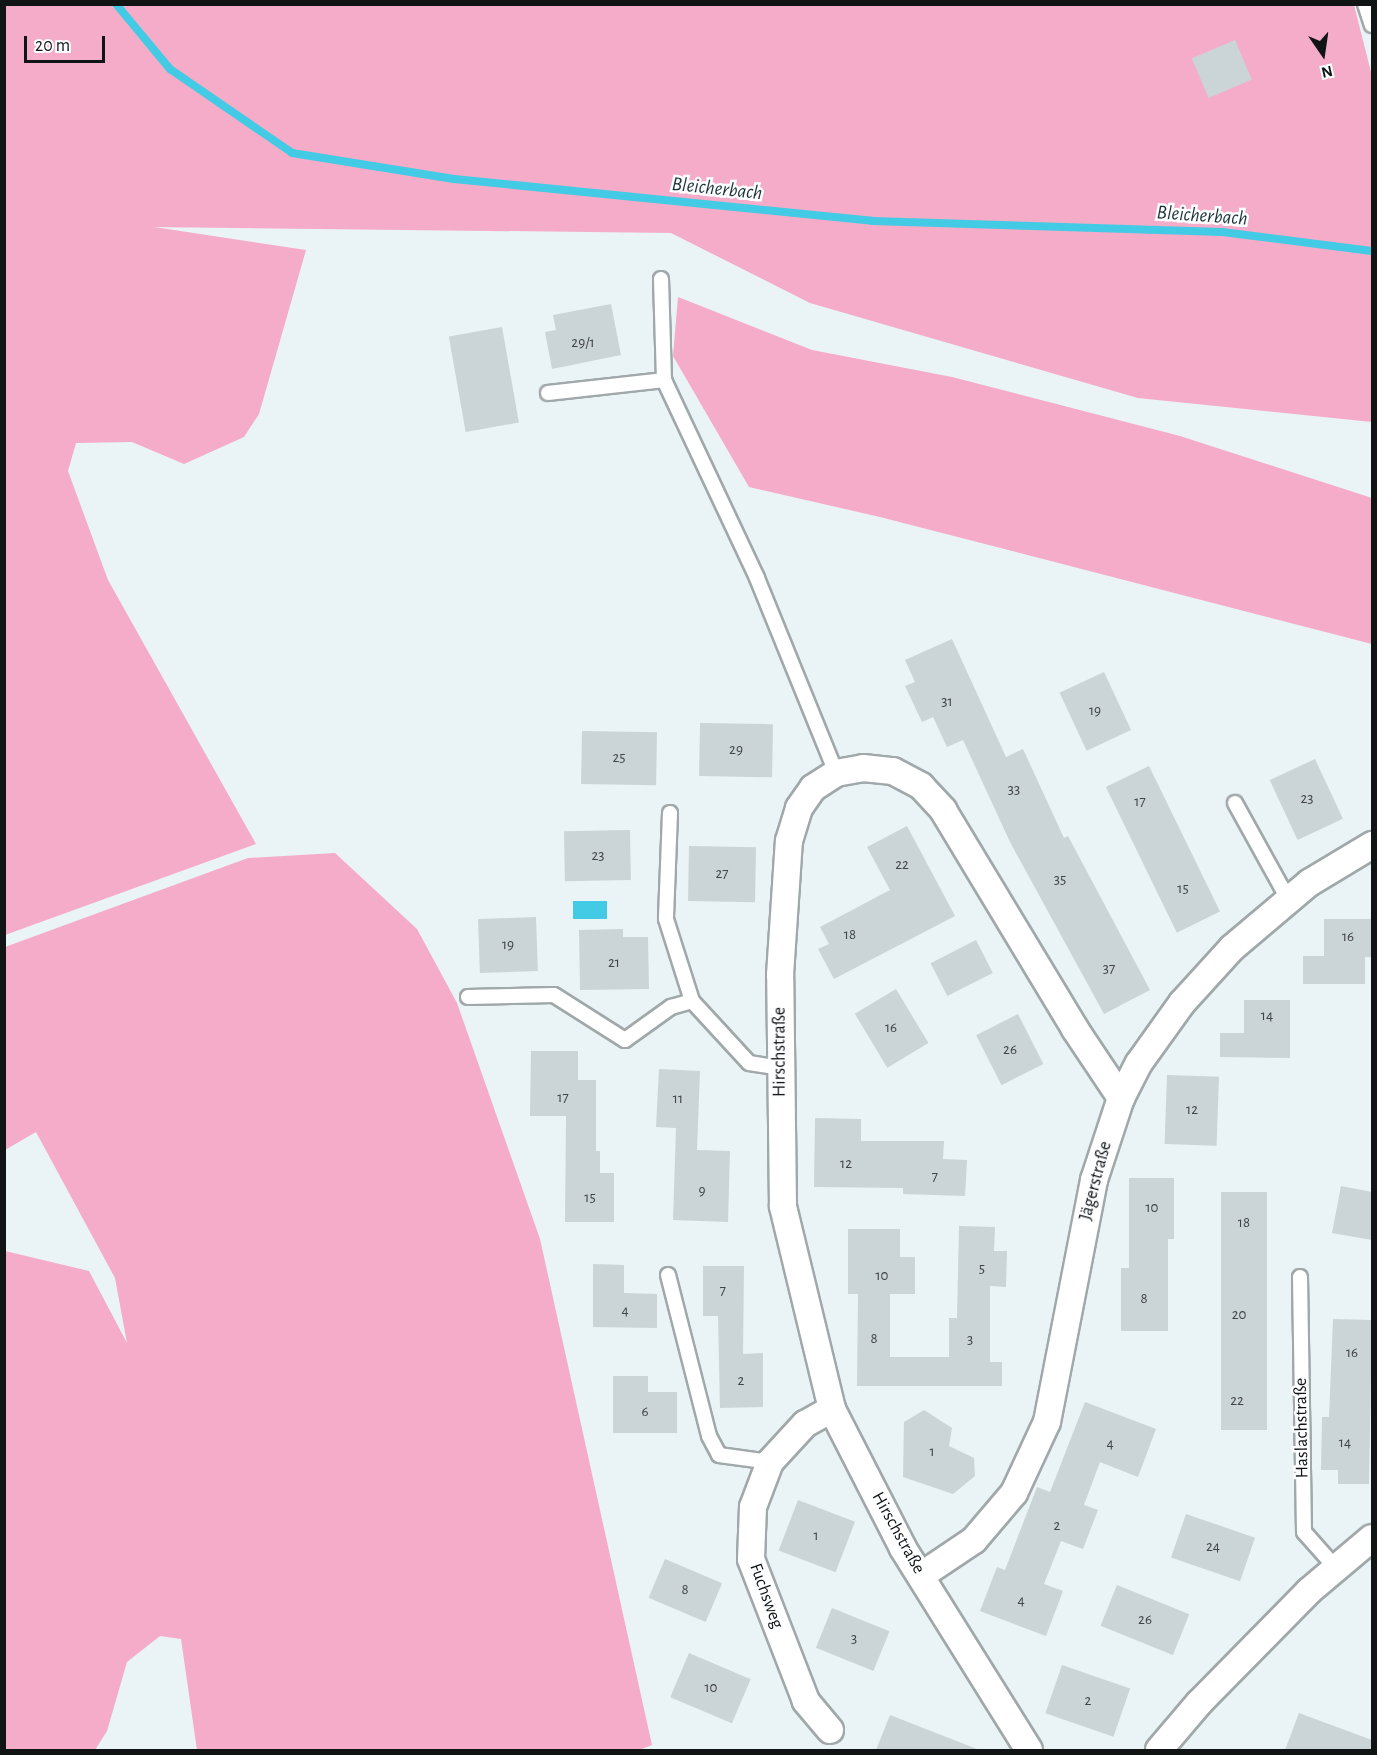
<!DOCTYPE html>
<meta charset="utf-8">
<style>
body{margin:0}
#map{position:relative;width:1377px;height:1755px;overflow:hidden;background:#eaf3f5;font-family:"Alegreya Sans",sans-serif}
div>[style]{position:absolute}
[style*='--x']{left:calc(var(--x)*1px);top:calc(var(--y)*1px);width:calc(var(--w)*1px);rotate:calc(var(--a)*1deg)}
.green>*{inset:0;background:#f4acc8}
.water>*{inset:0;background:#43cbe5;transform-origin:0 0}
.stream>*{height:8px;margin:-4px;padding:0 4px;transform-origin:4px;border-radius:4px;background:#43cbe5}
.building>*{inset:0;background:#cbd4d6;transform-origin:0 0}
.roads{filter:drop-shadow(2px 0 #a0a8aa) drop-shadow(-2px 0 #a0a8aa) drop-shadow(0 2px #a0a8aa) drop-shadow(0 -2px #a0a8aa)}
.service>*{height:14px;margin:-7px;padding:0 7px;transform-origin:7px;border-radius:7px;background:#fff}
.minor>*{height:26px;margin:-13px;padding:0 13px;transform-origin:13px;border-radius:13px;background:#fff}
span{translate:-50% -50%;white-space:nowrap;text-align:center;line-height:1.15;-webkit-text-stroke:5px #fdfeff;paint-order:stroke}
.number-label{font-size:15px;color:#404445}
.number-label span{-webkit-text-stroke-width:0}
.street-label{font-size:18px;color:#111415}
.water-label{font-size:20px;color:#1a3136;font-style:italic}
.frame{position:absolute;inset:0;border:6px solid #111415;pointer-events:none}
.north{position:absolute;left:1293px;top:24px;width:60px;height:60px;-webkit-text-stroke:4px #fdfeff;paint-order:stroke;rotate:167deg;font-size:16px;font-weight:700;line-height:24px;text-align:center;color:#111415}
.north::after{content:'';display:block;margin:auto;width:21px;height:27px;background:#111415;clip-path:polygon(50% 0,100% 100%,50% 72%,0 100%)}
.scale{position:absolute;left:24px;top:36px;width:81px;height:27px;box-sizing:border-box;border:3px solid #111415;border-top:0;padding-left:8px;font-size:18px;line-height:21px;white-space:nowrap;color:#111415;-webkit-text-stroke:4px #fdfeff;paint-order:stroke}
</style>
<div id="map">
<div class="green">
<i style="clip-path:polygon(5px 5px,1354px 5px,1372px 76px,1372px 422px,1138px 398px,810px 303px,671px 233px,154px 227px,306px 250px,259px 414px,244px 437px,184px 464px,132px 442px,76px 443px,68px 471px,108px 580px,256px 844px,5px 935px)"></i>
<i style="clip-path:polygon(678px 297px,812px 350px,952px 377px,1180px 436px,1372px 498px,1372px 644px,880px 517px,749px 487px,673px 356px)"></i>
<i style="clip-path:polygon(335px 853px,417px 929px,457px 1003px,540px 1239px,652px 1745px,639px 1750px,197px 1750px,181px 1639px,160px 1636px,127px 1662px,107px 1731px,95px 1750px,5px 1750px,5px 1251px,89px 1271px,127px 1343px,115px 1278px,36px 1132px,5px 1150px,5px 947px,248px 858px)"></i>
</div>
<div class="water">
<i style="left:607px;top:901px;width:18px;height:34px;rotate:90deg"></i>
</div>
<div class="stream">
<i style="--x:116;--y:4;--w:85;--a:50.3"></i>
<i style="--x:170;--y:69;--w:148;--a:34.5"></i>
<i style="--x:292;--y:153;--w:164;--a:9.1"></i>
<i style="--x:454;--y:179;--w:420;--a:5.7"></i>
<i style="--x:872;--y:221;--w:350;--a:1.8"></i>
<i style="--x:1222;--y:232;--w:151;--a:7.2"></i>
</div>
<div class="building">
<i style="left:1235px;top:40px;width:43px;height:47px;rotate:67deg"></i>
<i style="clip-path:polygon(611px 304px,621px 355px,552px 369px,545px 332px,556px 330px,553px 315px)"></i>
<i style="left:502px;top:327px;width:97px;height:54px;rotate:80deg"></i>
<i style="clip-path:polygon(952px 639px,1006px 757px,1023px 749px,1064px 838px,1068px 836px,1150px 990px,1104px 1014px,1010px 842px,963px 740px,947px 747px,933px 717px,922px 722px,905px 686px,915px 682px,905px 660px)"></i>
<i style="left:1104px;top:672px;width:64px;height:49px;rotate:65deg"></i>
<i style="left:700px;top:723px;width:73px;height:53px;rotate:1deg"></i>
<i style="left:582px;top:731px;width:75px;height:53px;rotate:1deg"></i>
<i style="left:1315px;top:759px;width:66px;height:50px;rotate:65deg"></i>
<i style="left:1149px;top:766px;width:162px;height:48px;rotate:64deg"></i>
<i style="clip-path:polygon(907px 826px,955px 916px,834px 979px,818px 949px,829px 944px,820px 927px,890px 890px,867px 847px)"></i>
<i style="left:630px;top:830px;width:50px;height:66px;rotate:89deg"></i>
<i style="left:689px;top:846px;width:67px;height:55px;rotate:1deg"></i>
<i style="left:536px;top:917px;width:54px;height:58px;rotate:88deg"></i>
<i style="clip-path:polygon(1324px 919px,1372px 919px,1372px 957px,1365px 957px,1365px 984px,1303px 984px,1303px 956px,1324px 956px)"></i>
<i style="clip-path:polygon(623px 929px,623px 937px,648px 937px,649px 989px,580px 990px,579px 930px)"></i>
<i style="left:976px;top:940px;width:37px;height:51px;rotate:63deg"></i>
<i style="left:896px;top:989px;width:63px;height:48px;rotate:59deg"></i>
<i style="clip-path:polygon(1244px 1000px,1290px 1000px,1290px 1058px,1220px 1057px,1220px 1033px,1244px 1033px)"></i>
<i style="left:1018px;top:1014px;width:56px;height:47px;rotate:63deg"></i>
<i style="clip-path:polygon(531px 1051px,578px 1051px,578px 1080px,596px 1080px,596px 1151px,600px 1151px,600px 1173px,614px 1173px,614px 1222px,565px 1222px,566px 1116px,530px 1116px)"></i>
<i style="clip-path:polygon(659px 1069px,700px 1071px,697px 1150px,730px 1151px,728px 1222px,673px 1220px,676px 1128px,656px 1127px)"></i>
<i style="left:1167px;top:1075px;width:52px;height:69px;rotate:2deg"></i>
<i style="clip-path:polygon(815px 1118px,861px 1119px,861px 1141px,944px 1141px,943px 1159px,967px 1160px,965px 1196px,903px 1194px,903px 1188px,814px 1187px)"></i>
<i style="clip-path:polygon(1129px 1178px,1174px 1178px,1174px 1239px,1168px 1239px,1168px 1331px,1121px 1331px,1121px 1268px,1129px 1268px)"></i>
<i style="clip-path:polygon(1341px 1186px,1372px 1192px,1372px 1240px,1332px 1233px)"></i>
<i style="left:1221px;top:1192px;width:46px;height:238px"></i>
<i style="clip-path:polygon(959px 1226px,995px 1227px,994px 1251px,1007px 1251px,1006px 1287px,990px 1286px,990px 1362px,1002px 1362px,1002px 1386px,857px 1386px,858px 1294px,848px 1294px,848px 1229px,900px 1229px,900px 1257px,915px 1257px,915px 1294px,890px 1294px,890px 1357px,949px 1357px,949px 1318px,957px 1318px)"></i>
<i style="clip-path:polygon(593px 1264px,624px 1265px,624px 1293px,657px 1294px,657px 1328px,593px 1327px)"></i>
<i style="clip-path:polygon(703px 1266px,744px 1266px,743px 1354px,763px 1353px,763px 1407px,720px 1408px,718px 1316px,703px 1316px)"></i>
<i style="clip-path:polygon(1333px 1319px,1372px 1320px,1369px 1484px,1338px 1484px,1338px 1470px,1321px 1470px,1322px 1417px,1329px 1417px)"></i>
<i style="clip-path:polygon(613px 1376px,648px 1376px,648px 1392px,677px 1392px,677px 1433px,613px 1433px)"></i>
<i style="clip-path:polygon(1085px 1402px,1156px 1429px,1138px 1477px,1100px 1462px,1084px 1505px,1098px 1510px,1083px 1549px,1061px 1541px,1044px 1584px,1063px 1591px,1046px 1636px,980px 1611px,997px 1567px,1005px 1570px,1037px 1487px,1050px 1492px)"></i>
<i style="clip-path:polygon(924px 1410px,952px 1428px,949px 1446px,974px 1458px,975px 1476px,953px 1494px,903px 1477px,904px 1422px)"></i>
<i style="left:798px;top:1500px;width:61px;height:54px;rotate:21deg"></i>
<i style="left:1186px;top:1514px;width:73px;height:46px;rotate:19deg"></i>
<i style="left:665px;top:1559px;width:62px;height:42px;rotate:23deg"></i>
<i style="left:1117px;top:1585px;width:78px;height:44px;rotate:22deg"></i>
<i style="left:832px;top:1608px;width:62px;height:43px;rotate:22deg"></i>
<i style="left:689px;top:1653px;width:67px;height:48px;rotate:23deg"></i>
<i style="left:1062px;top:1665px;width:72px;height:51px;rotate:19deg"></i>
<i style="clip-path:polygon(1299px 1713px,1372px 1740px,1372px 1750px,1285px 1750px)"></i>
<i style="clip-path:polygon(890px 1715px,977px 1749px,977px 1750px,876px 1750px)"></i>
</div>
<div class="roads">
<div class="service">
<i style="--x:1365;--y:4;--w:22;--a:72"></i>
<i style="--x:661;--y:279;--w:101;--a:88.3"></i>
<i style="--x:664;--y:380;--w:219;--a:64.8"></i>
<i style="--x:757;--y:578;--w:210;--a:67.9"></i>
<i style="--x:548;--y:393;--w:117;--a:-6.4"></i>
<i style="--x:1235;--y:803;--w:112;--a:61.1"></i>
<i style="--x:670;--y:813;--w:106;--a:92.2"></i>
<i style="--x:666;--y:919;--w:86;--a:72.4"></i>
<i style="--x:692;--y:1001;--w:84;--a:47.4"></i>
<i style="--x:749;--y:1063;--w:30;--a:9"></i>
<i style="--x:468;--y:997;--w:86;--a:-1.3"></i>
<i style="--x:554;--y:995;--w:84;--a:32.4"></i>
<i style="--x:625;--y:1040;--w:57;--a:-35.7"></i>
<i style="--x:671;--y:1007;--w:22;--a:-16"></i>
<i style="--x:668;--y:1275;--w:166;--a:75.7"></i>
<i style="--x:709;--y:1436;--w:21;--a:62"></i>
<i style="--x:719;--y:1455;--w:51;--a:7.8"></i>
<i style="--x:1300;--y:1277;--w:255;--a:89.1"></i>
<i style="--x:1304;--y:1532;--w:47;--a:48.5"></i>
</div>
<div class="minor">
<i style="--x:922;--y:1575;--w:63;--a:-33.9"></i>
<i style="--x:974;--y:1540;--w:62;--a:-49.6"></i>
<i style="--x:1014;--y:1493;--w:78;--a:-65.1"></i>
<i style="--x:1047;--y:1422;--w:247;--a:-79"></i>
<i style="--x:1094;--y:1180;--w:86;--a:-71.8"></i>
<i style="--x:1121;--y:1098;--w:39;--a:-63"></i>
<i style="--x:1139;--y:1063;--w:74;--a:-54.4"></i>
<i style="--x:1182;--y:1003;--w:74;--a:-47.7"></i>
<i style="--x:1232;--y:948;--w:101;--a:-40.2"></i>
<i style="--x:1309;--y:883;--w:74;--a:-31.1"></i>
<i style="--x:830;--y:1730;--w:38;--a:-130"></i>
<i style="--x:806;--y:1701;--w:152;--a:-111.2"></i>
<i style="--x:751;--y:1559;--w:52;--a:-87.8"></i>
<i style="--x:753;--y:1507;--w:48;--a:-69.3"></i>
<i style="--x:770;--y:1462;--w:52;--a:-47.4"></i>
<i style="--x:805;--y:1424;--w:31;--a:-29"></i>
<i style="--x:1029;--y:1750;--w:238;--a:-122"></i>
<i style="--x:903;--y:1548;--w:156;--a:-117.1"></i>
<i style="--x:832;--y:1409;--w:209;--a:-103.6"></i>
<i style="--x:783;--y:1206;--w:231;--a:-90.7"></i>
<i style="--x:780;--y:975;--w:134;--a:-86.2"></i>
<i style="--x:789;--y:841;--w:34;--a:-73"></i>
<i style="--x:799;--y:808;--w:24;--a:-55"></i>
<i style="--x:813;--y:788;--w:27;--a:-33"></i>
<i style="--x:836;--y:773;--w:27;--a:-10"></i>
<i style="--x:863;--y:768;--w:30;--a:6"></i>
<i style="--x:893;--y:771;--w:32;--a:28"></i>
<i style="--x:921;--y:786;--w:33;--a:47"></i>
<i style="--x:943;--y:810;--w:256;--a:58.9"></i>
<i style="--x:1075;--y:1029;--w:83;--a:56.3"></i>
<i style="--x:1159;--y:1750;--w:62;--a:-49.6"></i>
<i style="--x:1199;--y:1703;--w:157;--a:-45.5"></i>
<i style="--x:1309;--y:1591;--w:82;--a:-40.1"></i>
</div>
</div>
<div class="number-label">
<span style="left:583px;top:343px">29/1</span>
<span style="left:947px;top:702px">31</span>
<span style="left:1095px;top:711px">19</span>
<span style="left:736px;top:750px">29</span>
<span style="left:619px;top:758px">25</span>
<span style="left:1014px;top:790px">33</span>
<span style="left:1307px;top:799px">23</span>
<span style="left:1140px;top:802px">17</span>
<span style="left:598px;top:856px">23</span>
<span style="left:902px;top:865px">22</span>
<span style="left:722px;top:874px">27</span>
<span style="left:1060px;top:880px">35</span>
<span style="left:1183px;top:889px">15</span>
<span style="left:850px;top:935px">18</span>
<span style="left:1348px;top:937px">16</span>
<span style="left:508px;top:945px">19</span>
<span style="left:614px;top:963px">21</span>
<span style="left:1109px;top:969px">37</span>
<span style="left:1267px;top:1016px">14</span>
<span style="left:891px;top:1028px">16</span>
<span style="left:1010px;top:1050px">26</span>
<span style="left:563px;top:1098px">17</span>
<span style="left:678px;top:1099px">11</span>
<span style="left:1192px;top:1110px">12</span>
<span style="left:846px;top:1164px">12</span>
<span style="left:935px;top:1177px">7</span>
<span style="left:702px;top:1191px">9</span>
<span style="left:590px;top:1198px">15</span>
<span style="left:1152px;top:1208px">10</span>
<span style="left:1244px;top:1223px">18</span>
<span style="left:982px;top:1269px">5</span>
<span style="left:882px;top:1276px">10</span>
<span style="left:723px;top:1291px">7</span>
<span style="left:1144px;top:1299px">8</span>
<span style="left:625px;top:1311px">4</span>
<span style="left:1239px;top:1315px">20</span>
<span style="left:874px;top:1339px">8</span>
<span style="left:970px;top:1340px">3</span>
<span style="left:1352px;top:1353px">16</span>
<span style="left:741px;top:1381px">2</span>
<span style="left:1237px;top:1401px">22</span>
<span style="left:645px;top:1412px">6</span>
<span style="left:1345px;top:1443px">14</span>
<span style="left:1110px;top:1444px">4</span>
<span style="left:932px;top:1452px">1</span>
<span style="left:1057px;top:1526px">2</span>
<span style="left:816px;top:1536px">1</span>
<span style="left:1213px;top:1547px">24</span>
<span style="left:685px;top:1590px">8</span>
<span style="left:1021px;top:1601px">4</span>
<span style="left:1145px;top:1620px">26</span>
<span style="left:854px;top:1639px">3</span>
<span style="left:711px;top:1688px">10</span>
<span style="left:1088px;top:1701px">2</span>
</div>
<div class="street-label">
<span style="left:780px;top:1052px;rotate:-90deg">Hirschstraße</span>
<span style="left:1096px;top:1181px;rotate:-75deg">Jägerstraße</span>
<span style="left:1302px;top:1428px;rotate:-91deg">Haslachstraße</span>
<span style="left:898px;top:1533px;rotate:61deg">Hirschstraße</span>
<span style="left:766px;top:1596px;rotate:70deg">Fuchsweg</span>
</div>
<div class="water-label">
<span style="left:717px;top:189px;rotate:6deg">Bleicherbach</span>
<span style="left:1202px;top:216px;rotate:4deg">Bleicherbach</span>
</div>
<div class="frame"></div>
<div class="north">N</div>
<div class="scale">20 m</div>
</div>
